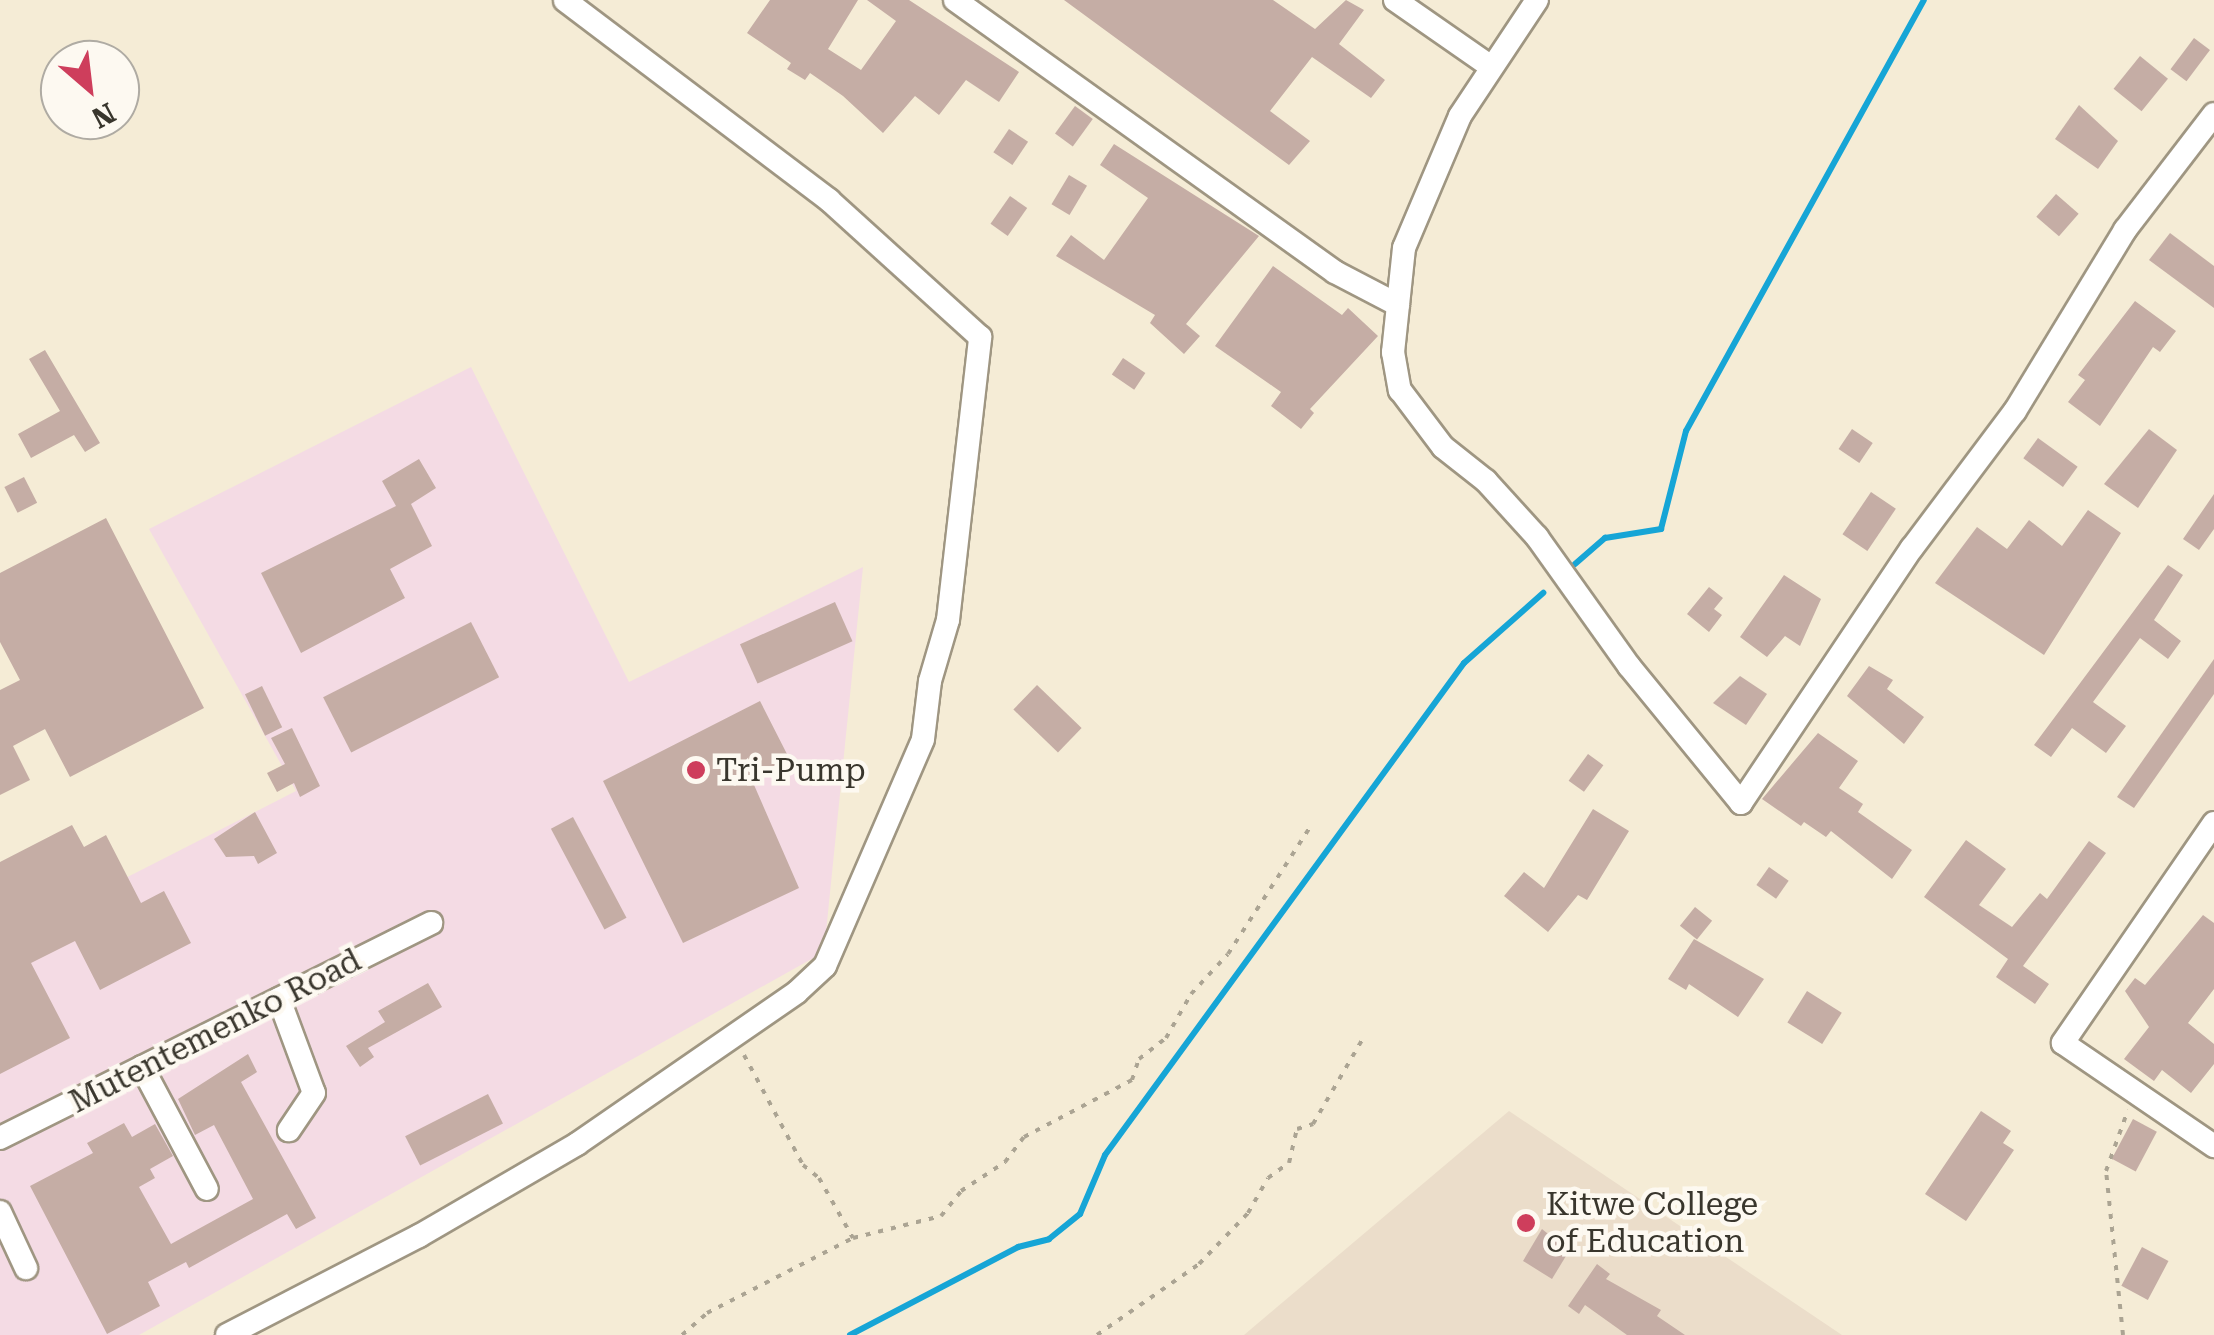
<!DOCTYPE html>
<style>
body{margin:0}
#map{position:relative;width:2214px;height:1335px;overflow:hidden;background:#f5ecd6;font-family:"Roboto Serif",serif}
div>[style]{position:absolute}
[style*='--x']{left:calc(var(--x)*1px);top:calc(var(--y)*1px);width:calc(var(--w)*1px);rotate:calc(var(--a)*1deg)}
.industrial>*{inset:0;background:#f4dbe4}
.education>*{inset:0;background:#ebddca}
.stream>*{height:6px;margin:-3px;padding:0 3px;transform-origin:3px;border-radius:3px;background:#16a5d6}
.building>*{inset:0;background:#c5ada5;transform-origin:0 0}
.path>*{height:4px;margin-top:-2px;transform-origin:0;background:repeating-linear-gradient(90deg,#aba493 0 5px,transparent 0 13px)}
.roads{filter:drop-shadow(2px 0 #9f9682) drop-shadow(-2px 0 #9f9682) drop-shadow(0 2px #9f9682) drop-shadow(0 -2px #9f9682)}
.minor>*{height:22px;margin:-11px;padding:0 11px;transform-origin:11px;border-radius:11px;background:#fff}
.dots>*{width:28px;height:28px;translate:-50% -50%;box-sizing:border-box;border:5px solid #fdf9f1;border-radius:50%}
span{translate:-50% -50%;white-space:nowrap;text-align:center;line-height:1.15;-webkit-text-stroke:9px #fdf9f1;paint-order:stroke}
.poi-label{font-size:32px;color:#39362d}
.left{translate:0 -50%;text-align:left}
.street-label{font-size:32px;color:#39362d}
.north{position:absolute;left:40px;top:40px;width:100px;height:100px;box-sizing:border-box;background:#fdf9f1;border:2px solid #afaba3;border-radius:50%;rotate:152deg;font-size:28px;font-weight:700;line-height:40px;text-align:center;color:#39362d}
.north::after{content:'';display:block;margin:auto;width:35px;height:45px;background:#ce3e5c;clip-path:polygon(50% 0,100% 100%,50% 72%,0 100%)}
</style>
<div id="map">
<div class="industrial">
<i style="clip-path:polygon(471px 367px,629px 682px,863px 567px,824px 952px,139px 1335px,0 1335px,0 942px,296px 791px,149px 529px)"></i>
</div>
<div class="education">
<i style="clip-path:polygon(1509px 1111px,1842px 1335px,1244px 1335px)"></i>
</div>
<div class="stream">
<i style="--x:1575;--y:564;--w:40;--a:-41"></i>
<i style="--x:1605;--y:538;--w:57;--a:-9.1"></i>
<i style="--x:1661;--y:529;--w:101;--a:-75.7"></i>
<i style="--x:1686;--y:431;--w:492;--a:-61.1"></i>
<i style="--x:850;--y:1335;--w:190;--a:-27.6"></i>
<i style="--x:1018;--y:1247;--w:32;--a:-14"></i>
<i style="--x:1049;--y:1239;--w:40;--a:-39"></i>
<i style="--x:1080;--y:1214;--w:64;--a:-67"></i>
<i style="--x:1105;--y:1155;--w:609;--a:-53.88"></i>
<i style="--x:1464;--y:663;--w:106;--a:-41.5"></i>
</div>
<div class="building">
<i style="clip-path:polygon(770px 0,858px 0,828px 49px,861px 70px,896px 21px,867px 0,909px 0,1019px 72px,999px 102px,966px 80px,939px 115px,915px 96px,883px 133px,843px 96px,810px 73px,805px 80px,787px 69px,791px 63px,747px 33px)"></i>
<i style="clip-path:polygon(1064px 0,1273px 0,1315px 29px,1346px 0,1364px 10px,1339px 44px,1385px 80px,1371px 98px,1312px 57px,1270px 111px,1310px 141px,1289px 165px)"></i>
<i style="left:2194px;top:38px;width:20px;height:39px;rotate:37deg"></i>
<i style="left:2140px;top:56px;width:36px;height:42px;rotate:39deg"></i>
<i style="clip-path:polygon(2079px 105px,2118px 141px,2098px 169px,2055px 139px)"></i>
<i style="left:1075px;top:106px;width:22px;height:34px;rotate:36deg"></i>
<i style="left:1009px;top:129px;width:23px;height:28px;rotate:34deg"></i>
<i style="clip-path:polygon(1114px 144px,1259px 236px,1186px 324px,1200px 336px,1184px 354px,1150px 323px,1155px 315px,1056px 256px,1071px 235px,1104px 260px,1148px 198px,1100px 165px)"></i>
<i style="left:1069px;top:175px;width:21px;height:34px;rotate:31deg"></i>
<i style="left:2056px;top:194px;width:30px;height:30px;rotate:41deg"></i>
<i style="left:1010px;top:196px;width:21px;height:34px;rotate:35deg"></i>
<i style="clip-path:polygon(2170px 233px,2214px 266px,2214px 308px,2149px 260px)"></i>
<i style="clip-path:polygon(1273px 266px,1342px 315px,1348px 308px,1378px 336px,1310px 409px,1314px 413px,1301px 429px,1271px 406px,1281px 392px,1215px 346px)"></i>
<i style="clip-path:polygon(2135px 301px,2176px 331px,2160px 352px,2153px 347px,2100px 426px,2068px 402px,2085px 380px,2078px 375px)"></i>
<i style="clip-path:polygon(45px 350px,100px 443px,85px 452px,74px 435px,31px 458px,18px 434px,60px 411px,29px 359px)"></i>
<i style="left:1123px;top:358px;width:27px;height:20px;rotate:34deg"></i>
<i style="left:1852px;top:429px;width:25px;height:24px;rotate:34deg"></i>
<i style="clip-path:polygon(2149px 429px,2177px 450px,2138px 508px,2104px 484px)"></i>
<i style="left:2038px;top:438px;width:49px;height:25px;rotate:36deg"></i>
<i style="clip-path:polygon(419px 459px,436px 488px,411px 504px,432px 546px,390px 569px,405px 598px,301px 653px,261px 573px,396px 506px,382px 481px)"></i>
<i style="left:24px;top:477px;width:29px;height:22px;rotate:63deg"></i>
<i style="left:1871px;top:492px;width:30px;height:51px;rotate:34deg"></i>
<i style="clip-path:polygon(2214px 494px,2214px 529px,2199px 550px,2183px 539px)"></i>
<i style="clip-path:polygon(2088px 510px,2121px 533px,2044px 655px,1935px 583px,1977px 527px,2007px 549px,2029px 520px,2062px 546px)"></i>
<i style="clip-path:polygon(106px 518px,204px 708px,70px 777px,45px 729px,13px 746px,30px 780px,0 795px,0 690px,20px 680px,0 642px,0 573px)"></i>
<i style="clip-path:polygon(2168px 565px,2183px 575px,2154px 620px,2181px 641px,2168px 659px,2140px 638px,2093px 702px,2126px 726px,2106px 753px,2072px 728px,2051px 757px,2034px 745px)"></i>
<i style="clip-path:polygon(1784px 575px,1821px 599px,1800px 646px,1785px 636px,1767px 657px,1740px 637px)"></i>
<i style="clip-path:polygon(1709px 587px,1723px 598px,1714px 609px,1722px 615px,1709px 632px,1687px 614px)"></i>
<i style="left:835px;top:602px;width:43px;height:104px;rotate:66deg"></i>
<i style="left:471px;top:622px;width:62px;height:166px;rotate:63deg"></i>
<i style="clip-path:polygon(2214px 659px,2214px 694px,2134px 808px,2117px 797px)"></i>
<i style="clip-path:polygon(1869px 666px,1893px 680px,1887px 689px,1924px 717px,1904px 744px,1847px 696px)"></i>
<i style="clip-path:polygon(1740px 676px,1767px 694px,1746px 725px,1713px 703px)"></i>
<i style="left:1037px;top:685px;width:62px;height:34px;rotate:44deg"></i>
<i style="left:262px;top:686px;width:46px;height:19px;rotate:64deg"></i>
<i style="clip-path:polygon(760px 701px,789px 758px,751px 778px,799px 888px,683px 943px,603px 781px)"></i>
<i style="clip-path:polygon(292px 728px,320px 786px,300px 797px,294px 783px,277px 792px,267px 773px,285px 764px,271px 738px)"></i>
<i style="clip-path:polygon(1818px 733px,1858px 761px,1839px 788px,1863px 804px,1858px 812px,1912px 850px,1892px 879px,1831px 831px,1826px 837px,1804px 822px,1801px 826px,1762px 799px)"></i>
<i style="left:1588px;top:754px;width:19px;height:33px;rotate:36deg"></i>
<i style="clip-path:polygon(1593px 809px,1629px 831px,1587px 900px,1578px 895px,1548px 932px,1504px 896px,1524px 872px,1544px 888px)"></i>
<i style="clip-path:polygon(255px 812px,277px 853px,258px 864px,254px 856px,226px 857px,214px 839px)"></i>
<i style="left:573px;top:817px;width:114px;height:25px;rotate:62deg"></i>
<i style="clip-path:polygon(72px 825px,84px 847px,106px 835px,141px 903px,164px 891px,191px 943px,100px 990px,75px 941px,31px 963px,70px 1038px,0 1074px,0 862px)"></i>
<i style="clip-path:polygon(1966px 840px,2006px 869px,1979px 905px,2012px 927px,2040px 893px,2047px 899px,2089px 841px,2106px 853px,2023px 966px,2049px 984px,2035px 1004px,1996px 977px,2008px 959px,1924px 897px)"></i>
<i style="left:1769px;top:867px;width:24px;height:22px;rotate:35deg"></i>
<i style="left:1695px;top:907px;width:22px;height:24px;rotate:39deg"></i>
<i style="clip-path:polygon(2203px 915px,2214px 923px,2214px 989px,2188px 1023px,2214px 1044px,2214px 1064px,2191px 1093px,2162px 1070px,2154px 1081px,2124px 1059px,2149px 1027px,2125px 991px,2135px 978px,2145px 985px)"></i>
<i style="clip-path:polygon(1694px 939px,1764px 979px,1738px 1017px,1689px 984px,1686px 990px,1668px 979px)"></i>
<i style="clip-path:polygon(428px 983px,442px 1007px,368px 1048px,374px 1057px,360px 1067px,346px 1046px,385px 1022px,378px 1011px)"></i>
<i style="left:1807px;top:991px;width:41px;height:37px;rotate:32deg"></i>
<i style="clip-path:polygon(248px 1054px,257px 1072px,241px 1082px,316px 1218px,296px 1229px,287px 1214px,189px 1268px,186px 1262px,148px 1282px,160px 1306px,107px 1334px,30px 1186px,93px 1153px,87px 1143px,124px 1123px,132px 1137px,155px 1124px,173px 1156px,150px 1169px,155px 1178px,139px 1187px,171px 1244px,253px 1199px,214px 1125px,195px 1135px,178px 1099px)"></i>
<i style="left:488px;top:1094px;width:33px;height:93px;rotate:63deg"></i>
<i style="clip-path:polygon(1981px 1111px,2011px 1131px,2003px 1143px,2014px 1150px,1966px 1221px,1925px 1194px)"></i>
<i style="left:2133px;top:1119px;width:27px;height:45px;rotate:28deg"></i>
<i style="clip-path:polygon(1542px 1229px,1569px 1251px,1552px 1279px,1523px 1261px)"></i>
<i style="left:2142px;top:1247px;width:30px;height:44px;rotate:28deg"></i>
<i style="clip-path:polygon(1597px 1264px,1610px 1274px,1606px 1279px,1661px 1310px,1657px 1316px,1685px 1335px,1627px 1335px,1585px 1305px,1579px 1314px,1568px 1306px)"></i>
</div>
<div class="path">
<i style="--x:744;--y:1055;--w:125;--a:61.8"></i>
<i style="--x:803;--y:1165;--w:21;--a:39"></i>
<i style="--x:819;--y:1178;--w:69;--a:60.5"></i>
<i style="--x:682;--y:1335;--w:33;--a:-41"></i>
<i style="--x:707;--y:1313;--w:164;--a:-27.2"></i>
<i style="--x:853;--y:1238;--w:91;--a:-14"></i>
<i style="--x:941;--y:1216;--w:32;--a:-51"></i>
<i style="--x:961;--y:1191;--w:53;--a:-33.4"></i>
<i style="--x:1005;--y:1162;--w:31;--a:-53"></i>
<i style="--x:1024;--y:1137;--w:122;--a:-27.8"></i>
<i style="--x:1132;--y:1080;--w:22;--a:-72"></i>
<i style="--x:1139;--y:1059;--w:34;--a:-38"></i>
<i style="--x:1166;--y:1038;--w:51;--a:-60.4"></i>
<i style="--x:1191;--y:994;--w:54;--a:-47.2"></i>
<i style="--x:1228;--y:954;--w:149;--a:-57.1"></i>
<i style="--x:1097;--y:1335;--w:124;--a:-34.8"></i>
<i style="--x:1199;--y:1264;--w:71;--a:-46.1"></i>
<i style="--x:1248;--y:1213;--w:40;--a:-60.3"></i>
<i style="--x:1268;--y:1178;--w:26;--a:-36"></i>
<i style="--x:1289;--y:1163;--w:35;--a:-77"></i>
<i style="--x:1297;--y:1129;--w:17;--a:-17"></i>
<i style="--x:1313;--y:1124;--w:103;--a:-59.7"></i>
<i style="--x:2123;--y:1335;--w:165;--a:-95.9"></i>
<i style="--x:2106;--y:1171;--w:65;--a:-70.2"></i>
</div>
<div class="roads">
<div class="minor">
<i style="--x:955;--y:0;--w:467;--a:35.6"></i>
<i style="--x:1335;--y:272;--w:71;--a:27.6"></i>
<i style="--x:1395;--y:0;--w:116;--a:34.8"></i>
<i style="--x:1537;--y:0;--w:139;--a:123.6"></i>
<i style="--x:1460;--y:116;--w:143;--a:113"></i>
<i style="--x:1404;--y:248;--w:105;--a:96"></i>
<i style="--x:1393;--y:352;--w:39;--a:80"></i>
<i style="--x:1400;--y:390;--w:71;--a:53"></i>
<i style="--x:1443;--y:447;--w:55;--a:38.3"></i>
<i style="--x:1486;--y:481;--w:76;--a:47.7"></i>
<i style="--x:1537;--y:537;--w:158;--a:54.5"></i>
<i style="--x:1629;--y:666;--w:177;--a:50.7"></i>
<i style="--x:1741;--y:803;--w:307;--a:-56.2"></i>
<i style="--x:1912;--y:548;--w:171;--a:-53.1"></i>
<i style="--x:2015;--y:411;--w:212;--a:-58.7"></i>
<i style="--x:2125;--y:230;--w:146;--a:-52.5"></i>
<i style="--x:2214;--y:823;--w:267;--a:124.5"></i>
<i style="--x:2063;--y:1043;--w:183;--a:34.3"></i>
<i style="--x:279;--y:999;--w:100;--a:69.6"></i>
<i style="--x:314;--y:1093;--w:45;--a:124"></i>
<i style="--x:142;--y:1067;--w:138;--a:62"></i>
<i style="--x:0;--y:1138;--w:482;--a:-26.5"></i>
<i style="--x:0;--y:1212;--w:62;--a:65.1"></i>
<i style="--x:227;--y:1335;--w:216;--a:-27.3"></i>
<i style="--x:419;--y:1236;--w:183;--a:-30.2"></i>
<i style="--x:577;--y:1144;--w:267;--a:-34.6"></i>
<i style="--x:797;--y:992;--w:38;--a:-43"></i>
<i style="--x:825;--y:966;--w:247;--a:-66.6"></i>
<i style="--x:923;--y:739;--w:58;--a:-83.1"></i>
<i style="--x:930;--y:681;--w:64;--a:-73.6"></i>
<i style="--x:948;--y:620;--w:285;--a:-83.5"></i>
<i style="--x:980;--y:337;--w:204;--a:-137.8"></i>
<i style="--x:829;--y:200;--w:331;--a:-142.9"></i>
</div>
</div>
<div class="dots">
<i style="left:696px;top:770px;background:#ce3e5c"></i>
<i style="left:1526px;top:1223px;background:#ce3e5c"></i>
</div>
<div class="poi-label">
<span class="left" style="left:716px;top:770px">Tri-Pump</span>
<span class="left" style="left:1546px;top:1223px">Kitwe College<br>of Education</span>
</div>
<div class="street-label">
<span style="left:215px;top:1031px;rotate:-27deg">Mutentemenko Road</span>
</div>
<div class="north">N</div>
</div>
